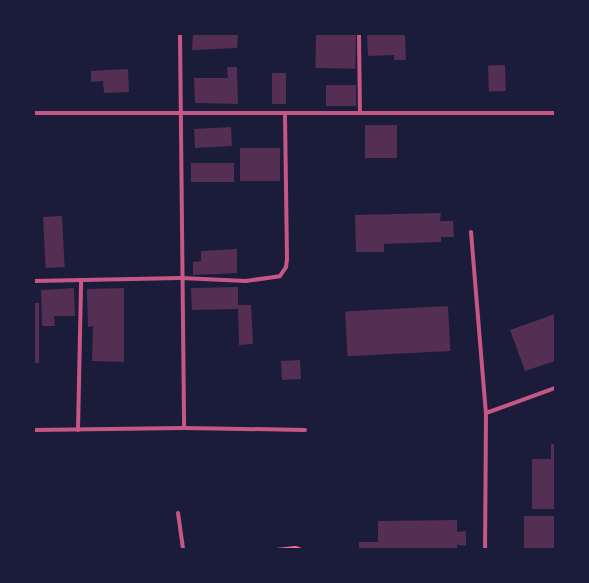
<!DOCTYPE html>
<style>
body{margin:0}
#map{position:relative;width:589px;height:583px;overflow:hidden;background:#1b1b3a;font-family:Karla,sans-serif}
div>[style]{position:absolute}
[style*='--x']{left:calc(var(--x)*1px);top:calc(var(--y)*1px);width:calc(var(--w)*1px);rotate:calc(var(--a)*1deg)}
.building>*{inset:0;background:#542f53;transform-origin:0 0}
.path>*{height:2.5px;margin:-1.25px;padding:0 1.25px;transform-origin:1.25px;border-radius:1.25px;background:#ff6b9d}
.minor>*{height:4px;margin:-2px;padding:0 2px;transform-origin:2px;border-radius:2px;background:#c65784}
span{translate:-50% -50%;white-space:nowrap;text-align:center;line-height:1.15;-webkit-text-stroke:3.5px #1b1b3a;paint-order:stroke}
.frame{position:absolute;inset:0;border:35px solid #1b1b3a;pointer-events:none}
</style>
<div id="map">
<div class="building">
<i style="clip-path:polygon(193px 34px,238px 34px,237px 48px,192px 50px)"></i>
<i style="left:316px;top:34px;width:40px;height:34px;rotate:1deg"></i>
<i style="clip-path:polygon(367px 34px,405px 34px,406px 60px,394px 60px,394px 55px,368px 56px)"></i>
<i style="left:505px;top:65px;width:26px;height:17px;rotate:88deg"></i>
<i style="clip-path:polygon(227px 67px,237px 67px,238px 104px,195px 103px,194px 78px,228px 78px)"></i>
<i style="clip-path:polygon(128px 69px,129px 92px,104px 93px,103px 81px,91px 82px,91px 71px)"></i>
<i style="left:272px;top:73px;width:14px;height:31px"></i>
<i style="left:326px;top:85px;width:30px;height:21px"></i>
<i style="left:397px;top:125px;width:33px;height:32px;rotate:90deg"></i>
<i style="left:231px;top:127px;width:19px;height:37px;rotate:87deg"></i>
<i style="left:240px;top:148px;width:40px;height:33px"></i>
<i style="left:234px;top:163px;width:19px;height:43px;rotate:90deg"></i>
<i style="clip-path:polygon(441px 213px,440px 221px,453px 221px,454px 237px,441px 237px,441px 242px,384px 244px,384px 252px,356px 252px,355px 215px)"></i>
<i style="left:62px;top:216px;width:51px;height:19px;rotate:87deg"></i>
<i style="clip-path:polygon(237px 249px,237px 273px,193px 275px,193px 262px,201px 261px,201px 251px)"></i>
<i style="clip-path:polygon(238px 287px,238px 305px,251px 305px,253px 344px,239px 345px,238px 309px,192px 310px,191px 288px)"></i>
<i style="clip-path:polygon(74px 288px,75px 316px,54px 316px,55px 326px,42px 326px,41px 290px)"></i>
<i style="clip-path:polygon(124px 288px,124px 362px,92px 361px,93px 326px,88px 327px,87px 289px)"></i>
<i style="left:34px;top:303px;width:5px;height:60px"></i>
<i style="left:448px;top:306px;width:45px;height:103px;rotate:87deg"></i>
<i style="clip-path:polygon(555px 314px,555px 361px,525px 371px,510px 330px)"></i>
<i style="left:300px;top:360px;width:19px;height:19px;rotate:87deg"></i>
<i style="clip-path:polygon(551px 444px,555px 444px,555px 509px,532px 509px,532px 459px,551px 459px)"></i>
<i style="left:555px;top:516px;width:33px;height:31px;rotate:90deg"></i>
<i style="clip-path:polygon(457px 520px,457px 532px,466px 531px,466px 546px,457px 545px,457px 549px,359px 549px,359px 542px,378px 542px,378px 521px)"></i>
</div>
<div class="path">
<i style="--x:276;--y:549;--w:19;--a:-6"></i>
<i style="--x:295;--y:547;--w:6;--a:18"></i>
</div>
<div class="minor">
<i style="--x:180;--y:34;--w:394;--a:89.4"></i>
<i style="--x:359;--y:34;--w:78;--a:89.3"></i>
<i style="--x:34;--y:113;--w:521;--a:0"></i>
<i style="--x:471;--y:232;--w:182;--a:85.3"></i>
<i style="--x:486;--y:413;--w:136;--a:90.4"></i>
<i style="--x:34;--y:281;--w:147;--a:-1.2"></i>
<i style="--x:181;--y:278;--w:65;--a:2.6"></i>
<i style="--x:246;--y:281;--w:34;--a:-8"></i>
<i style="--x:280;--y:276;--w:11;--a:-56"></i>
<i style="--x:286;--y:267;--w:8;--a:-83"></i>
<i style="--x:287;--y:259;--w:145;--a:-90.8"></i>
<i style="--x:486;--y:413;--w:73;--a:-19.9"></i>
<i style="--x:34;--y:430;--w:150;--a:-0.8"></i>
<i style="--x:184;--y:428;--w:121;--a:0.9"></i>
<i style="--x:78;--y:430;--w:149;--a:-88.8"></i>
<i style="--x:178;--y:513;--w:36;--a:82"></i>
</div>
<div class="frame"></div>
</div>
